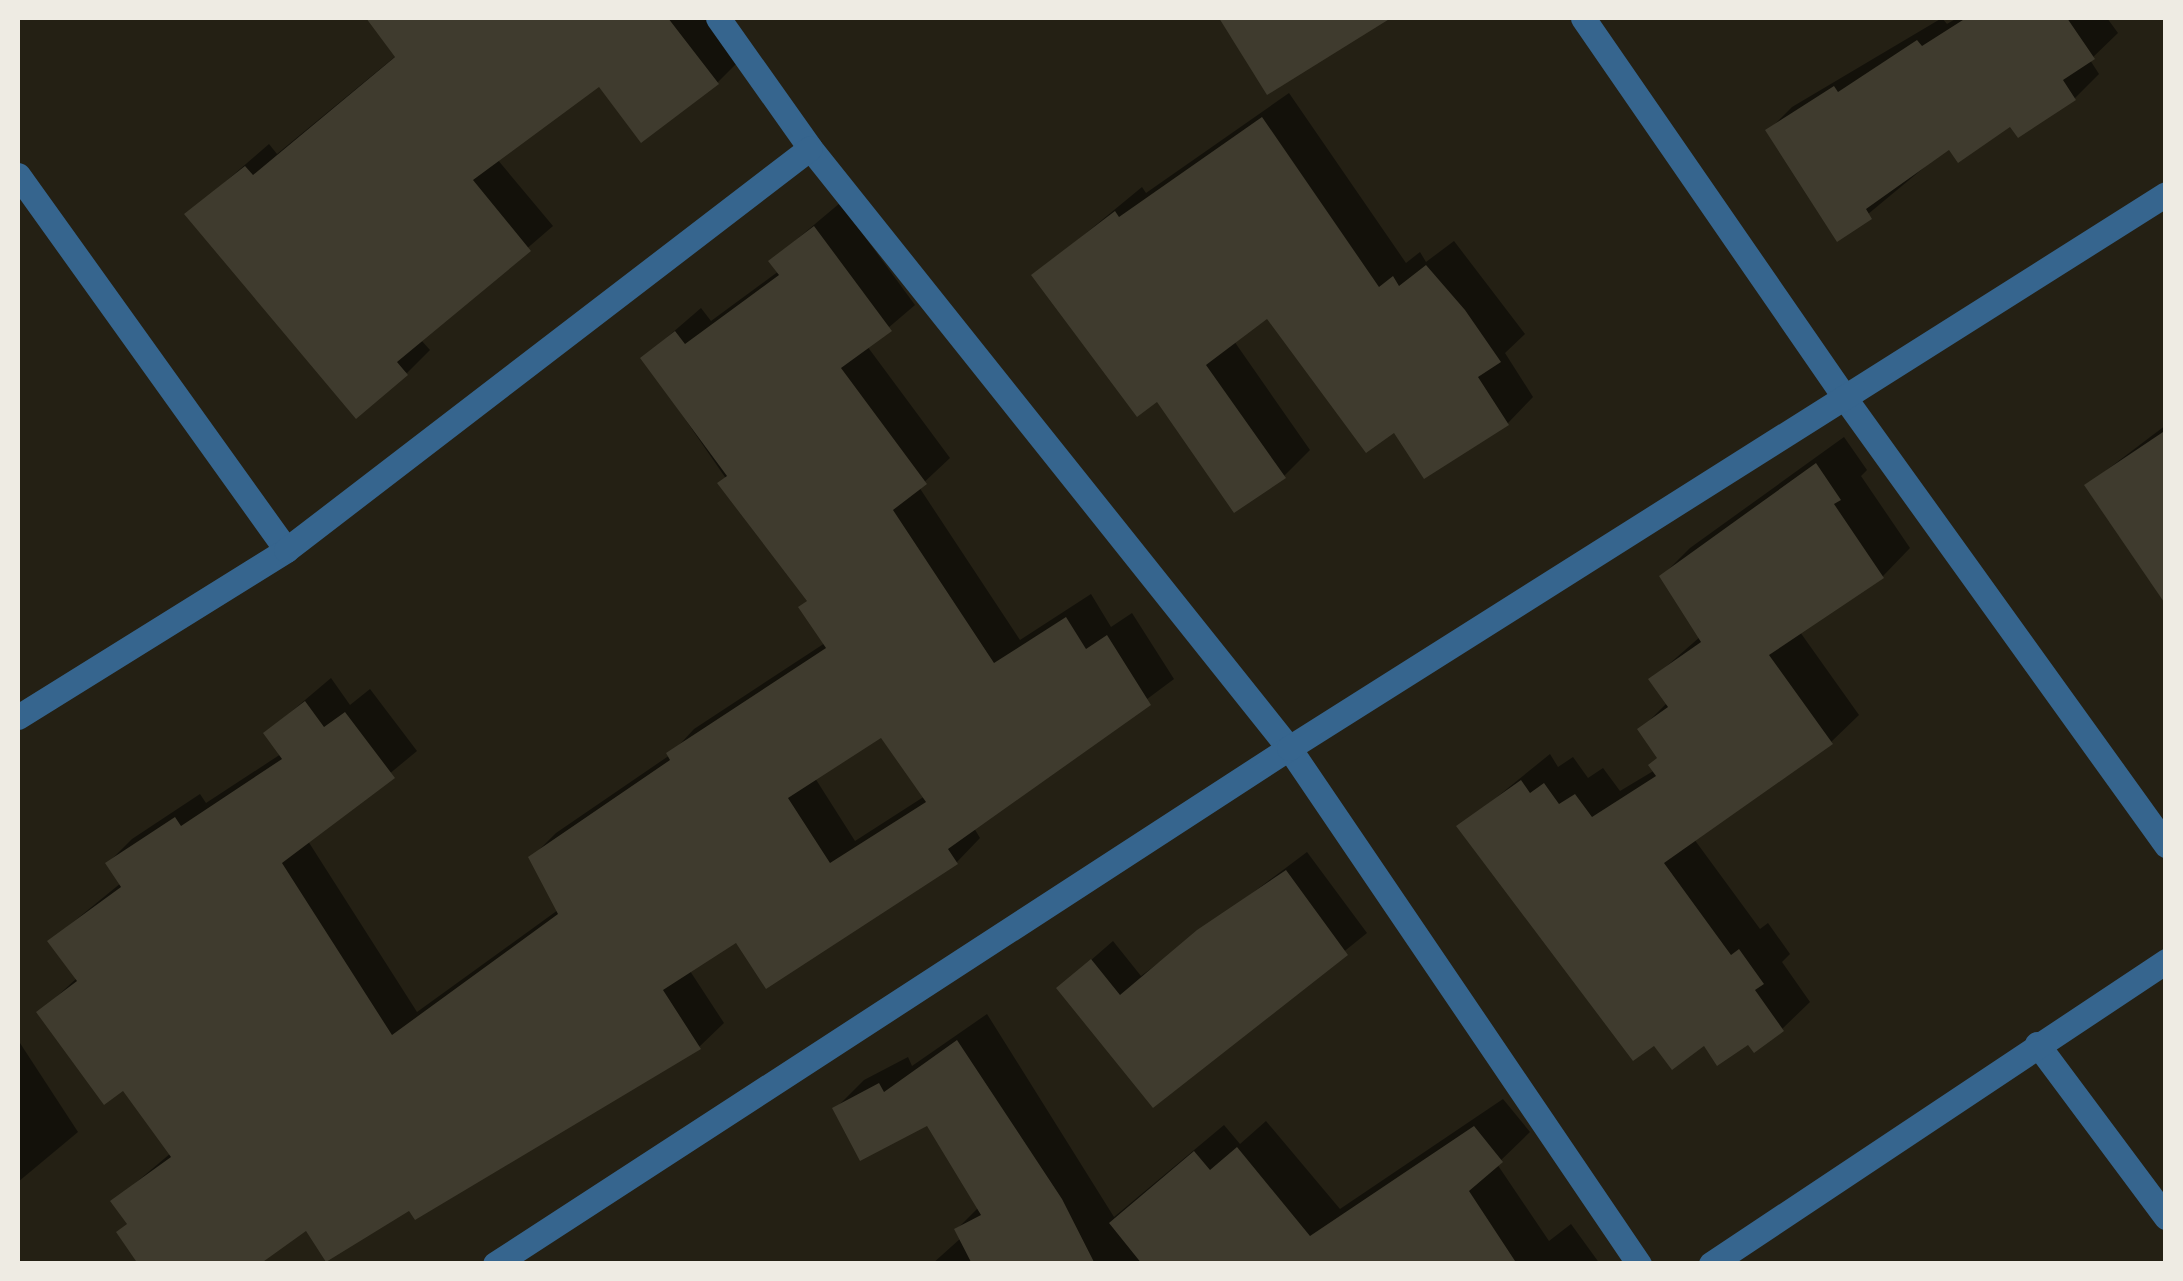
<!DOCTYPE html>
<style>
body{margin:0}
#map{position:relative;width:2183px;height:1281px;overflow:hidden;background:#242014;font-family:"IBM Plex Sans",sans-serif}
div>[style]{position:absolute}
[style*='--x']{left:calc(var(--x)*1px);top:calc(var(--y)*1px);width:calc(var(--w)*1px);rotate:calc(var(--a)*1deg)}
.shadow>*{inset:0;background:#0007}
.building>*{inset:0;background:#3f3b2e}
.street>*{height:25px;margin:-12.5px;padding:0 12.5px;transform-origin:12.5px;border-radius:12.5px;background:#36658e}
span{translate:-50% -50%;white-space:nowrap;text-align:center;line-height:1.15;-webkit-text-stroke:9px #0c0a06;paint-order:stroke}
.frame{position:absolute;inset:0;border:20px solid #eeebe3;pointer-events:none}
</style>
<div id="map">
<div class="shadow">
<i style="clip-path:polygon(369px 18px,708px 18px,740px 60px,717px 83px,599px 83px,497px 159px,553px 226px,421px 340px,430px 350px,407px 373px,188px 214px,269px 144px,277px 154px,397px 55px)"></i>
<i style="clip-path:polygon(1222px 18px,1387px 18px,1267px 91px)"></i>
<i style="clip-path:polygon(1942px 18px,1947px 24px,1957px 18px,2107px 18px,2118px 33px,2090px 60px,2099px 74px,2075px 98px,2018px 135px,2011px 123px,1950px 146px,1838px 239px,1768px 131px,1792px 107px)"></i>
<i style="clip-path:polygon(1289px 93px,1406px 263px,1420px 252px,1426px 262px,1454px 241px,1525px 334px,1505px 353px,1533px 397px,1508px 423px,1425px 476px,1395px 429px,1268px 316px,1234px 341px,1310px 450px,1284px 476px,1157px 399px,1034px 276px,1142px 187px,1146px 193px)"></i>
<i style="clip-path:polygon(evenodd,840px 203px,915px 305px,867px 346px,950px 458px,919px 487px,1020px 640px,1091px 594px,1111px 627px,1132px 613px,1174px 679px,974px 828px,980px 838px,956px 863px,737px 939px,690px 971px,724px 1023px,699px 1047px,410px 1208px,307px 1227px,129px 1222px,114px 1201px,171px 1153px,124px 1088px,39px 1013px,77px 978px,50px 941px,121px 883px,108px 863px,132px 839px,200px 794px,206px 803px,281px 754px,266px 733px,331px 678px,350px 705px,370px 689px,417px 751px,308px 841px,417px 1012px,558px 910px,531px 858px,556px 833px,670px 755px,694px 729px,825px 643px,809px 599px,643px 358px,701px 308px,711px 321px,779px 271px,771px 261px,840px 203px,882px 735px,925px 796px,855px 841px,815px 778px,882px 735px)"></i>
<i style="clip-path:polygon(2166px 425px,2166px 557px,2087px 485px)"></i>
<i style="clip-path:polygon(1844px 437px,1867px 470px,1861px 476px,1910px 548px,1883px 576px,1800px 632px,1859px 715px,1831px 742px,1694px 839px,1760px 929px,1768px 923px,1790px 954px,1782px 962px,1810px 1002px,1782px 1029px,1749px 1042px,1704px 1043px,1460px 827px,1550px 754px,1558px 767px,1573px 757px,1588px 778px,1603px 768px,1620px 791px,1655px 770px,1659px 757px,1640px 730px,1668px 702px,1652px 679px,1701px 636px,1662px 576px,1690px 548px)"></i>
<i style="clip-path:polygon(1307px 852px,1367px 933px,1154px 1105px,1059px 988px,1113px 941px,1141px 976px)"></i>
<i style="clip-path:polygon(987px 1014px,1114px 1217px,1224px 1125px,1240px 1144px,1266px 1121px,1340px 1209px,1503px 1099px,1530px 1132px,1497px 1164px,1549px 1241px,1571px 1224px,1600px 1264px,932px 1264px,961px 1238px,957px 1229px,979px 1207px,928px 1123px,835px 1109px,864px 1080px,908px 1057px,912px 1066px)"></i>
<i style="clip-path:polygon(18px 1040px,78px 1132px,18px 1182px)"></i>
</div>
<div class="building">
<i style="clip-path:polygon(366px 18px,668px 18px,719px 84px,641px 143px,599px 87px,473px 180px,531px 251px,397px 362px,408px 375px,356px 419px,184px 214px,245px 166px,253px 175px,395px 57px)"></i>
<i style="clip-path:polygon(1219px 18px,1391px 18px,1267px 95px)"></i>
<i style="clip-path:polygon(1966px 18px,2067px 18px,2095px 59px,2063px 80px,2076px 100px,2018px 138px,2010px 127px,1958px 163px,1949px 150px,1866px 209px,1872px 219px,1837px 242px,1765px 130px,1834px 86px,1838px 92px,1917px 40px,1922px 46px)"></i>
<i style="clip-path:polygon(1262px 117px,1379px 287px,1393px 276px,1399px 286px,1426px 265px,1465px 310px,1501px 362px,1478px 377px,1509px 425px,1424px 479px,1394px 433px,1366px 453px,1267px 319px,1206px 365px,1286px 478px,1234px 513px,1157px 402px,1137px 417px,1031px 275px,1115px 211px,1119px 217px)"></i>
<i style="clip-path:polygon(evenodd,814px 226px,892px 331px,841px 368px,927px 484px,893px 510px,994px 663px,1066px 617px,1086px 649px,1107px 635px,1151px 705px,948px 849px,958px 864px,766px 989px,736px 943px,663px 990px,701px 1049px,415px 1220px,409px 1211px,326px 1262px,306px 1231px,260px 1264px,138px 1264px,116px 1232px,127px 1224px,110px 1201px,171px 1157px,123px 1091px,104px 1105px,36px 1012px,77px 981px,47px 941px,121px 887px,105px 863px,175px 817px,181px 826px,282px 759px,263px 733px,305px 701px,324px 727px,345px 712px,395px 778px,282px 863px,392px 1035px,558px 914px,528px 857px,670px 760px,666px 753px,826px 648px,798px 607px,807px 601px,717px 483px,727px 476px,640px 358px,675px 331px,685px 344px,745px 300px,779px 275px,768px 261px,814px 226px,881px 738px,926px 802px,830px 863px,788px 798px,881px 738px)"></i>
<i style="clip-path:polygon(2166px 430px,2166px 605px,2084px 485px)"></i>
<i style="clip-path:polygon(1816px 463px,1841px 500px,1834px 504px,1884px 578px,1769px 655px,1833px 744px,1664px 863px,1731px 955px,1739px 949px,1764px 984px,1755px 990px,1784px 1031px,1754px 1053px,1748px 1045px,1717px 1066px,1704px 1046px,1672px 1070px,1654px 1046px,1633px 1061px,1456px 826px,1521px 780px,1530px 793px,1544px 783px,1559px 804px,1575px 794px,1592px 817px,1656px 776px,1648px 765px,1657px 758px,1637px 729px,1668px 707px,1648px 679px,1701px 642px,1659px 576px)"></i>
<i style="clip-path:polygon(1286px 870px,1348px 955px,1153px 1108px,1056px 988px,1091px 959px,1120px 995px,1197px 930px)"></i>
<i style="clip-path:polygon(957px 1040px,1062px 1199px,1095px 1264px,972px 1264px,954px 1229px,981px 1215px,927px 1126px,860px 1161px,832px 1108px,879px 1083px,884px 1092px)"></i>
<i style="clip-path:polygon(1474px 1126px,1503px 1162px,1469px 1191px,1517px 1264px,1142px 1264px,1109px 1223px,1194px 1151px,1210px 1170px,1237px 1147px,1310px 1236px)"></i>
</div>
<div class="street">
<i style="--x:718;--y:18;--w:159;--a:54.7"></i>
<i style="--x:810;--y:148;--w:768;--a:51.4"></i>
<i style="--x:1289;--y:748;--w:624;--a:55.85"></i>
<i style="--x:1583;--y:18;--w:460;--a:55.4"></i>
<i style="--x:1844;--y:397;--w:552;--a:54.29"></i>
<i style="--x:18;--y:175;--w:461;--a:54.4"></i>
<i style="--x:18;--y:717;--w:316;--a:-31.9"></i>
<i style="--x:286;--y:550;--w:660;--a:-37.49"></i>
<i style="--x:2037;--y:1044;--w:216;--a:53.3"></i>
<i style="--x:495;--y:1264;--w:947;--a:-33.02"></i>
<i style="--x:1289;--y:748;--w:1037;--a:-32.28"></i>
<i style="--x:1711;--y:1264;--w:547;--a:-33.66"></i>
</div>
<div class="frame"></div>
</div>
